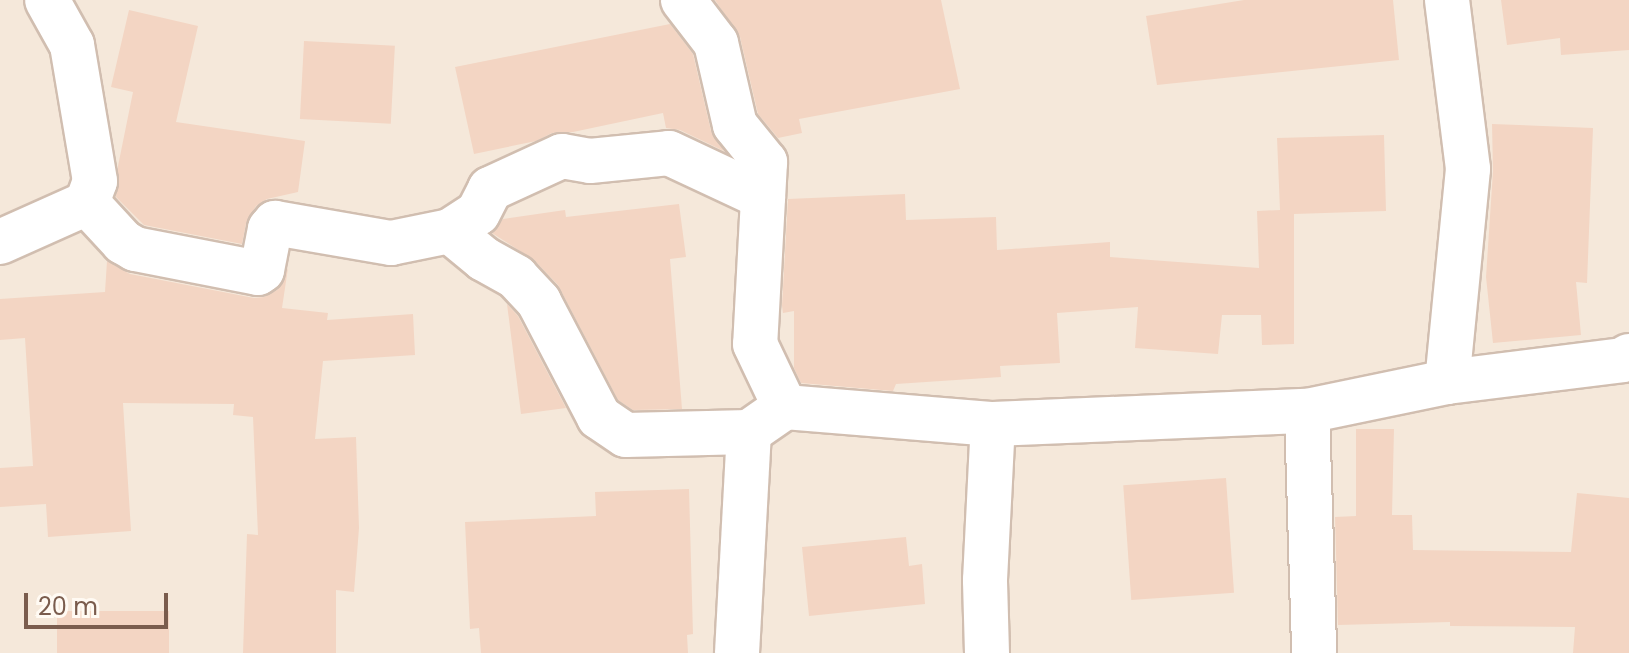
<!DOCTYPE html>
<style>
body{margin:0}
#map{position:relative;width:1629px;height:653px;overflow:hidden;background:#fdf6ec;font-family:Poppins,sans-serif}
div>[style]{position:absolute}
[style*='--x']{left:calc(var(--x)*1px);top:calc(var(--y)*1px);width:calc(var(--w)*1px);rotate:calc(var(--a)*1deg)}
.residential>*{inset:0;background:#f5e8da;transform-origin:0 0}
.building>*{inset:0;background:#f3d5c3;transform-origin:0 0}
.roads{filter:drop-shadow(2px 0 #d1beb0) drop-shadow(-2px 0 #d1beb0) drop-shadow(0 2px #d1beb0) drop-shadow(0 -2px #d1beb0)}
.minor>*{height:44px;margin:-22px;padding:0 22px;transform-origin:22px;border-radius:22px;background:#fff}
span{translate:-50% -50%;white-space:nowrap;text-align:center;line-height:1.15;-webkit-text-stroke:6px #fffaf3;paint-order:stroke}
.scale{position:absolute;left:24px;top:593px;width:144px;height:36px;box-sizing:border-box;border:4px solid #7a5c4d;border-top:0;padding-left:10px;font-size:24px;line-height:28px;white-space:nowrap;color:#7a5c4d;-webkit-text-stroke:6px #fffaf3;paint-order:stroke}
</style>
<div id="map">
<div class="residential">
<i style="left:0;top:0;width:1629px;height:653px"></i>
</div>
<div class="building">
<i style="clip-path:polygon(715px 0,941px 0,960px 89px,799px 119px,802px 133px,778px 138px,758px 114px,740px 37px)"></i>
<i style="clip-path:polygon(1244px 0,1393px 0,1399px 60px,1157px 85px,1146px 16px)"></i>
<i style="clip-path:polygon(1501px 0,1629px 0,1629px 50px,1561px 55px,1560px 38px,1507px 45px)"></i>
<i style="clip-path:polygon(129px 10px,198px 26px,176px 122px,305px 141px,298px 192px,267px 199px,256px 206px,246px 224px,242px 244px,144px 225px,116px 197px,118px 166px,133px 92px,111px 87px)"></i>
<i style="clip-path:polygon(670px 24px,693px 54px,711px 131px,724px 151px,680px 130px,666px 128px,663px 113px,573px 132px,552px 133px,536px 141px,474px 154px,455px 67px)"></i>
<i style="left:304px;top:41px;width:91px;height:78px;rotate:3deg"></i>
<i style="clip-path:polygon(1492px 124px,1593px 128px,1587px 283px,1576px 282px,1581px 335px,1493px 343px,1486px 277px,1493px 171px)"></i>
<i style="clip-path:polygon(1384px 135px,1386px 211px,1294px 214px,1294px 344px,1262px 345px,1261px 315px,1222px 315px,1218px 354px,1135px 348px,1138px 307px,1057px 313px,1060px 363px,1000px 366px,1001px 377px,896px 384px,893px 391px,801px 383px,794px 368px,794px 311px,783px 313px,782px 306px,788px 199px,905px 194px,906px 220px,996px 217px,997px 250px,1110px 242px,1110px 257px,1259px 268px,1257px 211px,1280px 210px,1277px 138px)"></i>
<i style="clip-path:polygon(679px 204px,686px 257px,670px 259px,682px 409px,633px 410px,618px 400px,558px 285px,534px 260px,492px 233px,503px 219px,565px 210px,566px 217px)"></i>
<i style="clip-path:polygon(107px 261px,130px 274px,254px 298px,264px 297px,277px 290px,288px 268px,282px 308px,328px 313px,327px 320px,413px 314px,415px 355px,323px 361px,315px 439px,356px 437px,359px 528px,354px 592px,336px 590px,336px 653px,243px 653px,247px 534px,258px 535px,253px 417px,233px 415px,234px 404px,123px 403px,131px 531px,48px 537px,46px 504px,0 507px,0 468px,33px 466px,25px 338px,0 340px,0 299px,105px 292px)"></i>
<i style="clip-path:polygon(507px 304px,518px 316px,566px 408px,521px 414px)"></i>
<i style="clip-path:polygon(1356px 429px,1394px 429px,1392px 515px,1412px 515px,1413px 550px,1571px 552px,1577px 493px,1629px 498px,1629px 653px,1573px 653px,1575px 627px,1450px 626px,1450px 622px,1338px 625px,1335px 517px,1356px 516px)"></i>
<i style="left:1226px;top:478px;width:115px;height:103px;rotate:86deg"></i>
<i style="clip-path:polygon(689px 489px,693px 634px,687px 635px,688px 653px,481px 653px,479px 628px,470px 629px,465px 522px,596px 516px,595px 492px)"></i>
<i style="clip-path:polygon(906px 537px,909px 566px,922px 564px,925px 604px,809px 616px,802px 547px)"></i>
<i style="left:57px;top:611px;width:112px;height:42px"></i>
</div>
<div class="roads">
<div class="minor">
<i style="--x:683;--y:0;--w:54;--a:52.5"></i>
<i style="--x:716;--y:43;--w:84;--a:77"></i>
<i style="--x:735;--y:125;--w:48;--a:51"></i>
<i style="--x:765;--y:162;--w:182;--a:93.1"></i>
<i style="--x:755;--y:344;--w:70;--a:64.5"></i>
<i style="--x:1447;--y:0;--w:170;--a:82.9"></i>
<i style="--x:1468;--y:169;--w:214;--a:95.6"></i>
<i style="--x:87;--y:203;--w:53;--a:47.3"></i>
<i style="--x:123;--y:242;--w:14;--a:30"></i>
<i style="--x:135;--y:249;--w:125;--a:11"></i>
<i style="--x:258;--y:273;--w:5;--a:-37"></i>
<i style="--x:262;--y:270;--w:42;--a:-79"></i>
<i style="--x:270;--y:229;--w:8;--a:-50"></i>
<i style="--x:275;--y:223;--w:118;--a:9.8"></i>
<i style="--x:391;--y:243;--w:60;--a:-11.5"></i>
<i style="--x:450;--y:231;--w:33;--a:-33"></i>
<i style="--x:478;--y:213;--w:27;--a:-63"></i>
<i style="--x:490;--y:189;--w:79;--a:-24.6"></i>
<i style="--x:562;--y:156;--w:28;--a:10"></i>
<i style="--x:590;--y:161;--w:79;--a:-5.8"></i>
<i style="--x:669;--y:153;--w:104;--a:25.1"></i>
<i style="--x:450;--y:231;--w:44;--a:39.5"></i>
<i style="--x:484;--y:259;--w:37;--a:29"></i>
<i style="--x:516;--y:277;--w:34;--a:47"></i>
<i style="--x:539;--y:302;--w:130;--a:62.4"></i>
<i style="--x:599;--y:417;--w:32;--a:34"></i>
<i style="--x:626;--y:435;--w:123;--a:-1.4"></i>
<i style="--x:749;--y:432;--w:44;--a:-34.8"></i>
<i style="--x:785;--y:407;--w:209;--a:4.7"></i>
<i style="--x:993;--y:424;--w:314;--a:-2.4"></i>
<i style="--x:1307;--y:411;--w:143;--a:-11.7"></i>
<i style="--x:1447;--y:382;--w:177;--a:-7.1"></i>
<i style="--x:1623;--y:360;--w:7;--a:-34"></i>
<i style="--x:0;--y:242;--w:95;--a:-24.1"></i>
<i style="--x:87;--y:203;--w:23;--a:-70"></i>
<i style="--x:95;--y:181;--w:138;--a:-99.6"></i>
<i style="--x:72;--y:45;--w:51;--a:-119.1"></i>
<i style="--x:1307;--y:411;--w:242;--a:88.3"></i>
<i style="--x:737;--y:653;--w:221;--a:-86.9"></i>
<i style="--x:987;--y:653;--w:73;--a:-91.6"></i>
<i style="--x:985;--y:580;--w:156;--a:-87.1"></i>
</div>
</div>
<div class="scale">20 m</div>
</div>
